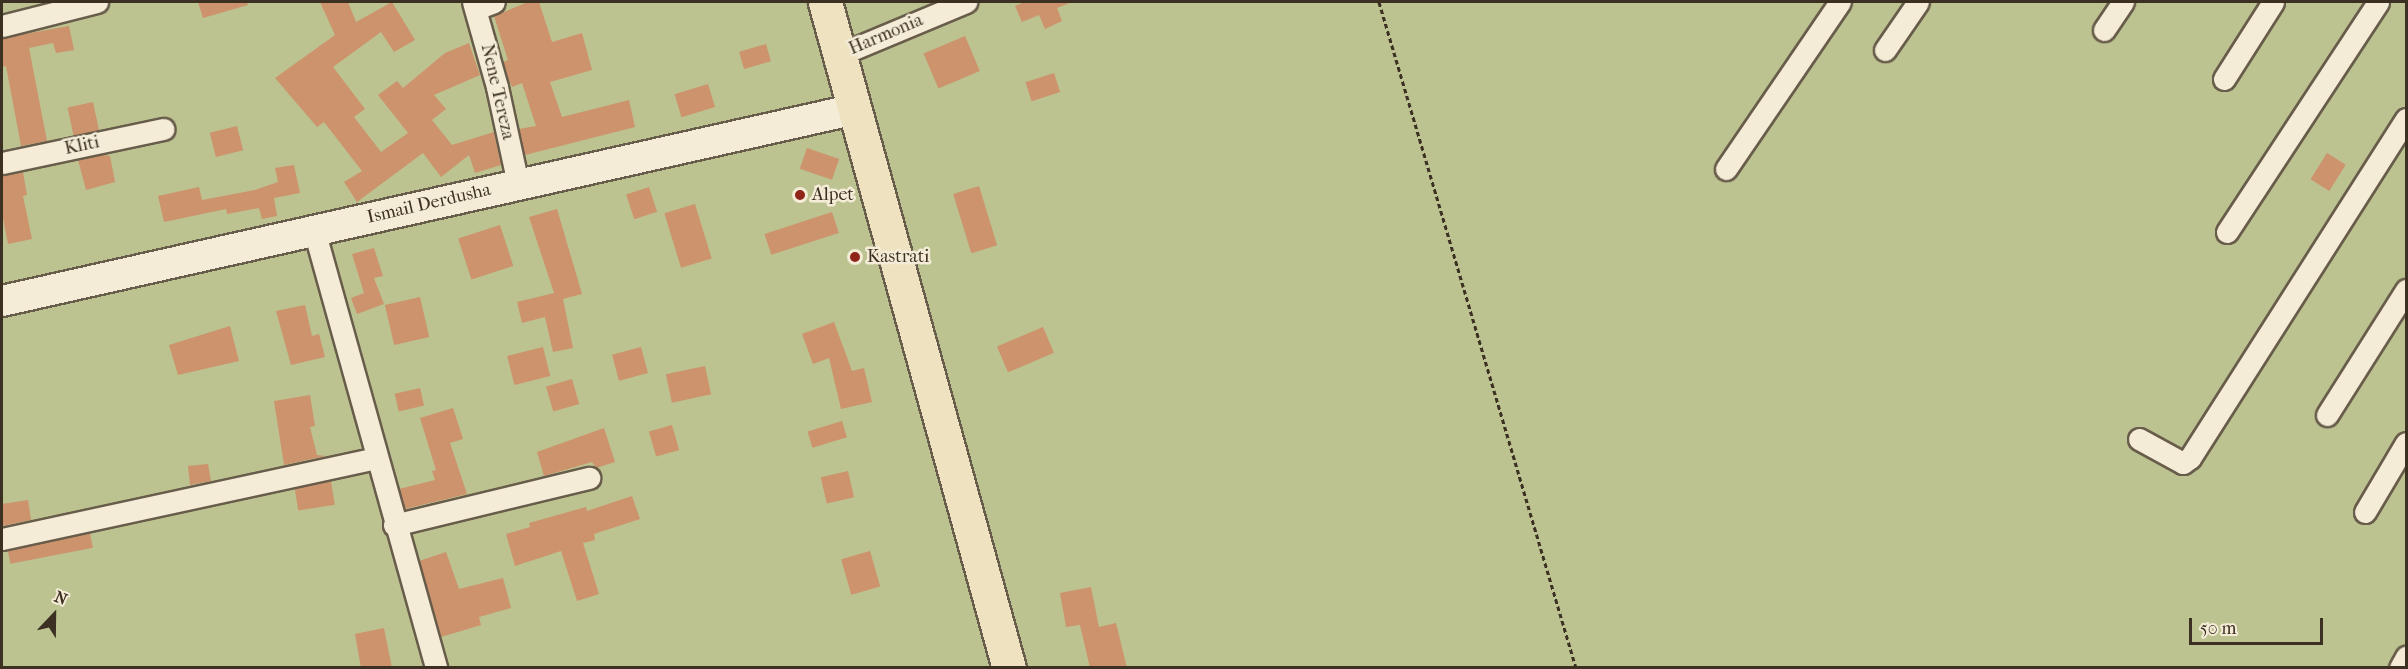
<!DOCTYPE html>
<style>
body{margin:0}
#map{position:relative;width:2408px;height:669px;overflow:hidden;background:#eee2c1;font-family:"IM FELL French Canon",serif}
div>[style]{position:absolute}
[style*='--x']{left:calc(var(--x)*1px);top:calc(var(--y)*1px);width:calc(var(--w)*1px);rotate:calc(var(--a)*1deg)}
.green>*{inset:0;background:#bcc290;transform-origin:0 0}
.building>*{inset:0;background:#cd936c;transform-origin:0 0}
.path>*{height:3px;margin-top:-1.5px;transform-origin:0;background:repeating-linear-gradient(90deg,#3c3022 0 4.5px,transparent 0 7.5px)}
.roads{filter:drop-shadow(2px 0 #685c4a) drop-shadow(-2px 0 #685c4a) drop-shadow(0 2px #685c4a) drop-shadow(0 -2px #685c4a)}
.minor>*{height:21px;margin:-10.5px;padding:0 10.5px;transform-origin:10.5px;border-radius:10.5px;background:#f4ecd7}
.secondary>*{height:30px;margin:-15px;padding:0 15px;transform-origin:15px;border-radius:15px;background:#f4ecd7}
.primary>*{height:33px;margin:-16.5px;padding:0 16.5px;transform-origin:16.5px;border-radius:16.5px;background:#eee2c1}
.dots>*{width:16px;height:16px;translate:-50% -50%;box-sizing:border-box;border:3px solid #f4ecd7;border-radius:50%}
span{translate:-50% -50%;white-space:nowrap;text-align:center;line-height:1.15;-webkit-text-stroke:5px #f4ecd7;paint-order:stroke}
.street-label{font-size:18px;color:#3c3022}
.poi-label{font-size:18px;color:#3c3022}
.left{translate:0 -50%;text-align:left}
.frame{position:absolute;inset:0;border:3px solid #3c3022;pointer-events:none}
.north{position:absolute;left:24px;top:585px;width:60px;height:60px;-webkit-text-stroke:4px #f4ecd7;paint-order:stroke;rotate:22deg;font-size:16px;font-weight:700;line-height:24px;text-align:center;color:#3c3022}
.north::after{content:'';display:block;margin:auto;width:21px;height:27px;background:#3c3022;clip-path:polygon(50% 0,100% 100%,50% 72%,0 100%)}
.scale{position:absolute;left:2189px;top:618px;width:134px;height:27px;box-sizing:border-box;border:3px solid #3c3022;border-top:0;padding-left:8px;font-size:18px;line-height:21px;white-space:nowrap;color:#3c3022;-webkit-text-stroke:4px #f4ecd7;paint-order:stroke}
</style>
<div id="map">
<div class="green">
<i style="left:2px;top:2px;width:2404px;height:665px"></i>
</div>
<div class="building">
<i style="clip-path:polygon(198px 2px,247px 2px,248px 5px,203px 18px)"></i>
<i style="clip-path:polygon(320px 2px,348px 2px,356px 22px,392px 2px,415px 40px,394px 52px,381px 32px,333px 67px,365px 109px,354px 117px,381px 152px,408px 133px,378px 95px,397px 81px,403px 88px,445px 53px,469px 43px,480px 75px,434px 95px,446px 109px,432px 120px,452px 145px,494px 132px,501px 165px,475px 173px,469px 155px,441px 177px,423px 153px,357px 202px,344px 182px,362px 171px,324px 122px,317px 127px,275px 78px,335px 35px)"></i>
<i style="clip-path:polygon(528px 2px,539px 2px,552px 42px,582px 33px,592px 70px,550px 82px,562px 117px,629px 100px,635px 127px,525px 155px,519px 129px,536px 126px,522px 83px,512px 87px,506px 73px,503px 62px,508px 60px,494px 16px)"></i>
<i style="clip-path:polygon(1025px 2px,1072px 2px,1057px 8px,1062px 21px,1045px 29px,1039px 15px,1022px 22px,1015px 6px)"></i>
<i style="clip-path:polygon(69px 26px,74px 50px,56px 53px,53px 43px,29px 48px,47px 141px,21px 146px,6px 66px,2px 67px,2px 38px)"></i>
<i style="left:965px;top:36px;width:38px;height:45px;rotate:67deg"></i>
<i style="left:766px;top:44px;width:18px;height:28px;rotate:74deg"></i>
<i style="left:1054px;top:73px;width:20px;height:30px;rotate:72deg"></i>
<i style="left:708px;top:84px;width:24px;height:35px;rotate:73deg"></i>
<i style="left:93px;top:102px;width:29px;height:26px;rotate:78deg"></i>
<i style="left:237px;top:126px;width:25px;height:28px;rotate:76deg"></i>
<i style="left:807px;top:148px;width:34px;height:22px;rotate:19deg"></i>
<i style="left:2327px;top:153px;width:22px;height:31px;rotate:32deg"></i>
<i style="clip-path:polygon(104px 155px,110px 156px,115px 182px,86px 190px,78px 160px)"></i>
<i style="clip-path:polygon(294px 165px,300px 193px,274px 198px,277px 216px,262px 219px,259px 208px,227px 214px,226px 209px,164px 222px,158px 196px,199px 187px,202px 200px,255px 190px,278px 182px,275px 168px)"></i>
<i style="clip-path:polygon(23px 172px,27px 195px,23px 196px,32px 239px,8px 244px,2px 213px,2px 175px)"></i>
<i style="left:979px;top:186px;width:62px;height:27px;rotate:73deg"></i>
<i style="left:649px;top:187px;width:26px;height:24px;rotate:72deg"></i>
<i style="left:695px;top:204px;width:57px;height:32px;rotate:73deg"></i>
<i style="clip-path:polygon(557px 209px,582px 294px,563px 299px,573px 348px,553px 352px,545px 317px,522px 323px,517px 302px,554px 293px,529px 217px)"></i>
<i style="left:832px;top:212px;width:22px;height:71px;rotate:72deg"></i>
<i style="left:500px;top:225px;width:43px;height:44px;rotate:72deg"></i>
<i style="clip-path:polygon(374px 248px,383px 276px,374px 278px,384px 304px,357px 314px,351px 298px,364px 293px,352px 254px)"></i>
<i style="left:420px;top:297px;width:41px;height:36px;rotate:77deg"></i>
<i style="clip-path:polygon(305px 305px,312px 336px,319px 334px,325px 357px,291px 365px,276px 311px)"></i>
<i style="clip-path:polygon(834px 322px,852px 371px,864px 368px,872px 402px,841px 409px,829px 358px,813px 364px,802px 334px)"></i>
<i style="clip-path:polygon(230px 326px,239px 361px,178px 375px,169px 345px)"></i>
<i style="left:1043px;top:327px;width:28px;height:50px;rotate:67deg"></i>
<i style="left:543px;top:347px;width:30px;height:37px;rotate:76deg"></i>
<i style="left:641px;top:347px;width:27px;height:30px;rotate:75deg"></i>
<i style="left:705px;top:366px;width:29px;height:40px;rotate:78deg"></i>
<i style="left:572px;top:379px;width:26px;height:27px;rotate:74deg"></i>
<i style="left:420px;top:388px;width:18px;height:26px;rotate:77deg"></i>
<i style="clip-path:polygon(310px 395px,315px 426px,310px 427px,317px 455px,326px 456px,284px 465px,274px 401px)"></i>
<i style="clip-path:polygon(453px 408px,463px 439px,450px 443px,467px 494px,405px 509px,399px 489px,435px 480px,432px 471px,436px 470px,420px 418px)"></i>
<i style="left:842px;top:421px;width:17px;height:36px;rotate:73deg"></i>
<i style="left:672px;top:425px;width:26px;height:24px;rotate:74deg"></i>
<i style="clip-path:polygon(604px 428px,615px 462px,596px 468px,592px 462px,544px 476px,537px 452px)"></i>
<i style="clip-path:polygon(208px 464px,211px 481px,190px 485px,188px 466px)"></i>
<i style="left:848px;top:471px;width:27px;height:28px;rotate:77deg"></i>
<i style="left:331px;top:481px;width:24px;height:37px;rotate:81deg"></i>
<i style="clip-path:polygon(632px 496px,640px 519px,594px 534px,595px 540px,583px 543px,599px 594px,577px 601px,561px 551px,515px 566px,506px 534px,530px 527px,529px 523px,586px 507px,587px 511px)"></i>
<i style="clip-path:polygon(28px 500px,31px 520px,2px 526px,2px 504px)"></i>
<i style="left:90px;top:533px;width:15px;height:84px;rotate:79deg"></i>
<i style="left:870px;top:551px;width:37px;height:30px;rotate:74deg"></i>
<i style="clip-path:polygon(446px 552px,459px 589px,503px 578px,511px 608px,479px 617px,481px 625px,441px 637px,419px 561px)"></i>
<i style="clip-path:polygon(1091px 587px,1099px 627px,1116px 623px,1127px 668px,1090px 668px,1080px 625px,1066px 627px,1060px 593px)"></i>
<i style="clip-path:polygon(384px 628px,392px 668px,361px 668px,355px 634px)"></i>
</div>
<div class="path">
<i style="--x:1379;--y:2;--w:695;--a:73.52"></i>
</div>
<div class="roads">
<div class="minor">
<i style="--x:473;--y:2;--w:88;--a:74.2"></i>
<i style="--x:497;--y:87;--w:99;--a:77.8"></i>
<i style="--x:476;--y:9;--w:19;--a:-21"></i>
<i style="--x:2;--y:26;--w:98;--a:-14.2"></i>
<i style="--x:2104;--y:30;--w:34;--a:-56"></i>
<i style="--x:1885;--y:50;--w:58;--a:-55.5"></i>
<i style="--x:839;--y:55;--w:138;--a:-22.7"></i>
<i style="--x:2224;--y:79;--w:91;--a:-57.5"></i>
<i style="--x:2;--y:163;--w:165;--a:-11.9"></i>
<i style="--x:1726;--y:169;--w:202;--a:-55.7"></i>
<i style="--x:314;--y:230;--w:455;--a:74.4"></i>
<i style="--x:2227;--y:232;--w:275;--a:-56.7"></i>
<i style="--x:2327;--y:415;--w:148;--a:-57.7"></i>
<i style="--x:2139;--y:439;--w:50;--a:28.6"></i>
<i style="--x:2183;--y:463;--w:9;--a:-36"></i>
<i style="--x:2190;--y:458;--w:402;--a:-57.5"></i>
<i style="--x:2365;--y:512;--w:80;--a:-59.3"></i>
<i style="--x:394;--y:525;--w:201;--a:-13.6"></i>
<i style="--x:2;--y:539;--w:383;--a:-12.2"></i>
<i style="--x:2400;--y:668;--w:13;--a:-61"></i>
</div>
<div class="secondary">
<i style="--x:2;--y:301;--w:875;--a:-12.67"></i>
</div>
<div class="primary">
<i style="--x:825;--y:2;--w:691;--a:74.56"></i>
</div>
</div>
<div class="dots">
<i style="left:800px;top:195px;background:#8f2418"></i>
<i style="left:855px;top:257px;background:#8f2418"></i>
</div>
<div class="street-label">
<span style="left:886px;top:35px;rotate:-23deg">Harmonia</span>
<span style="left:497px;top:92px;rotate:77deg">Nene Tereza</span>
<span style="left:82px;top:146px;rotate:-12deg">Kliti</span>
<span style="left:429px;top:204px;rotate:-13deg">Ismail Derdusha</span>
</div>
<div class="poi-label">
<span class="left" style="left:812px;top:195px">Alpet</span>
<span class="left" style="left:867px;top:257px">Kastrati</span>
</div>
<div class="frame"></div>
<div class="north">N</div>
<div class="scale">50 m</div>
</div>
